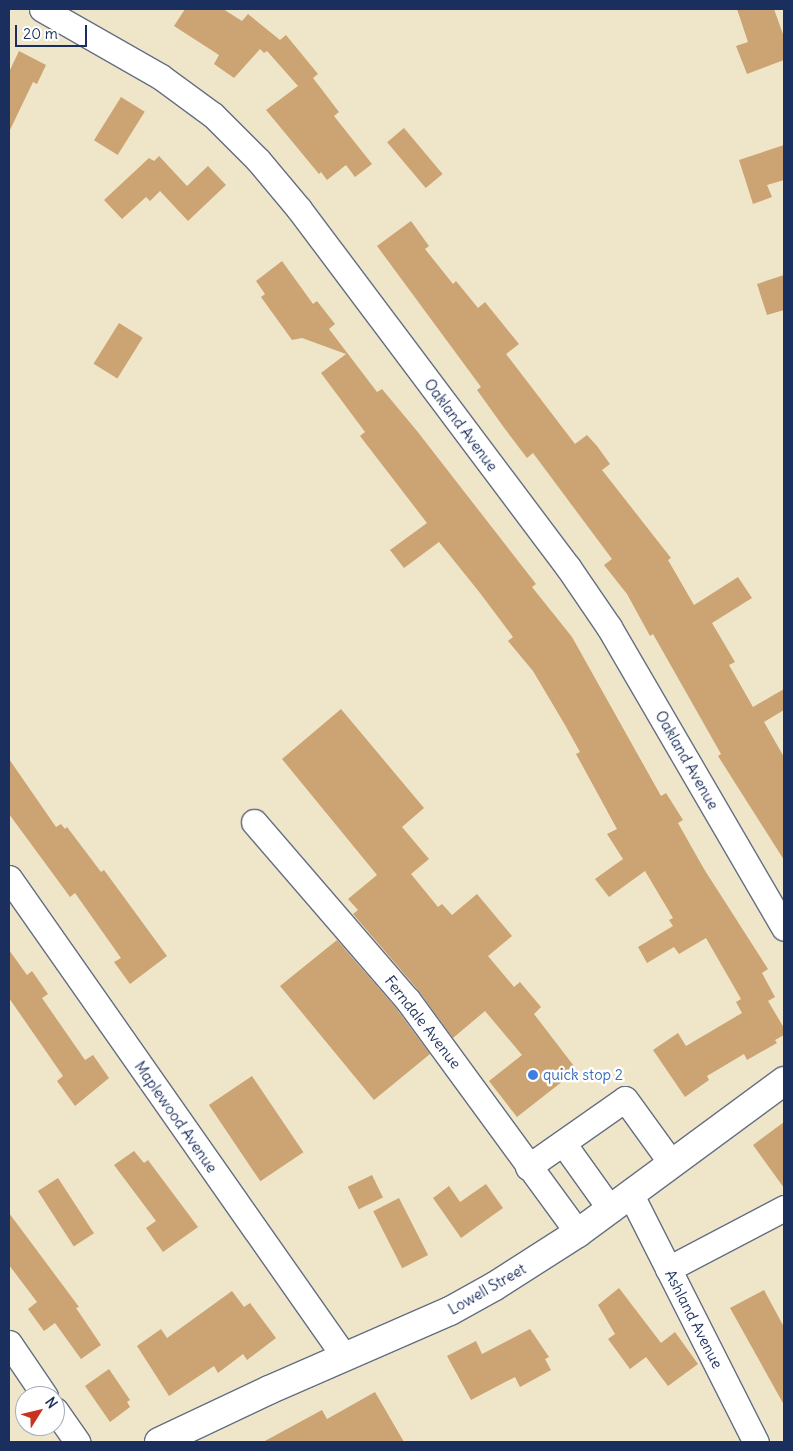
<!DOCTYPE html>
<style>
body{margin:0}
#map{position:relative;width:793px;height:1451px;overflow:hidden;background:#efe6c9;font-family:Delius,sans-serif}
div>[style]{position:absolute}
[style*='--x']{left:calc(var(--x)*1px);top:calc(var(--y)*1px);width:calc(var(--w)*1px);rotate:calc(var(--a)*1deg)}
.building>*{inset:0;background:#cca373;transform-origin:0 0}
.roads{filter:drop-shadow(1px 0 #656f83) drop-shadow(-1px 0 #656f83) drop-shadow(0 1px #656f83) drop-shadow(0 -1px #656f83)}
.minor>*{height:25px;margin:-12.5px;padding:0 12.5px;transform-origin:12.5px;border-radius:12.5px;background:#fff}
.major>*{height:28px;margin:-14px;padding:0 14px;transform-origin:14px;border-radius:14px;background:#fff}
.dots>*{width:14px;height:14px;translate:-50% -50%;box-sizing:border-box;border:2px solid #fff;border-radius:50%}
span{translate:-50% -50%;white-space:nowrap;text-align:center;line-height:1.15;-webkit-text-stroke:5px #fff;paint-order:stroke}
.street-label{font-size:15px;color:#1b2f5e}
.shop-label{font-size:15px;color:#366cbe}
.left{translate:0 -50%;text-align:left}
.frame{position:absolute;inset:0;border:10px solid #1b2f5e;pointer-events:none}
.north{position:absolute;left:15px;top:1386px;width:50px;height:50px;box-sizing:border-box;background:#fff;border:1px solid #a4acbf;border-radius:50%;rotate:54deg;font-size:14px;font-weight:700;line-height:20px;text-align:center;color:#1b2f5e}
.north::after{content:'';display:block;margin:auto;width:18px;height:22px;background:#c8321e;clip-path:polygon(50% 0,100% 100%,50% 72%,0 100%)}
.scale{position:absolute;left:15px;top:25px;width:72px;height:22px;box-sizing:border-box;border:2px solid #1b2f5e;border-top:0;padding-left:6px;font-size:15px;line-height:18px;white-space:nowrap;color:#1b2f5e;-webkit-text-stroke:4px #fff;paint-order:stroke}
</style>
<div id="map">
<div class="building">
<i style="clip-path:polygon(185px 9px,223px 9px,242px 21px,248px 14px,280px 40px,286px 35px,318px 74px,313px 78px,339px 112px,334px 116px,372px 164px,355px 177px,346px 165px,327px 180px,321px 172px,319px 174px,266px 110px,298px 86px,267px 51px,264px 53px,260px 49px,234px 78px,214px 64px,219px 55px,174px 26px)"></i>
<i style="clip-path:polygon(737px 9px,774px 9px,784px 37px,784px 60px,747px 74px,736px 46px,748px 42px)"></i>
<i style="clip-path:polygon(19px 51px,46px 65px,37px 84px,33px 82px,9px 132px,9px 72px)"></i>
<i style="left:121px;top:97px;width:28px;height:51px;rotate:32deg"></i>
<i style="left:404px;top:128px;width:60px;height:22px;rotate:50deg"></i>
<i style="clip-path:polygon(784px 145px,784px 180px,767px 185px,772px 197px,753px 204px,739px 160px)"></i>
<i style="clip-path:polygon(159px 156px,187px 186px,208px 166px,226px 185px,188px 221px,160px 191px,150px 201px,146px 197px,122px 219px,104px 200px,149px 158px,154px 161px)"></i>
<i style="clip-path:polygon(411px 221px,429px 246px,425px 249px,453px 284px,456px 281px,478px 308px,485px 302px,519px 344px,506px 354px,575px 444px,587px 435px,597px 446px,610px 464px,602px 470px,671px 558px,668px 560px,694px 605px,738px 577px,752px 598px,712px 623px,735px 662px,729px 665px,753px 707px,784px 689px,784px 710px,764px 722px,784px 757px,784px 860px,718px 756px,721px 754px,653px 634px,650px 636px,627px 594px,604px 565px,612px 559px,533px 453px,527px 458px,505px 429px,477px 390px,481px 387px,377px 246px)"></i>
<i style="clip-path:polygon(282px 261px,313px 304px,317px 301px,335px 324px,329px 329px,377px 392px,382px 389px,417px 431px,536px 584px,532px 587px,572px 637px,661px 796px,666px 793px,683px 820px,678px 823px,704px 869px,768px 969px,762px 973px,775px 997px,768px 1001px,784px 1028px,784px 1035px,775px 1040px,777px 1043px,747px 1060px,744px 1054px,707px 1076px,709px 1080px,685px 1097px,653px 1050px,678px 1033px,686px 1046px,742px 1013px,736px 1002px,741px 999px,706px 938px,679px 954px,674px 947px,647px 963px,638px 947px,673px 926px,669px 920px,673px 918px,645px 871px,609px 897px,595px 879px,623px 859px,607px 834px,617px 829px,576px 754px,580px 752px,565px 725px,533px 671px,508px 641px,513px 637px,480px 593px,439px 542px,404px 568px,390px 550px,427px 523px,360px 436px,365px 432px,321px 373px,346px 354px,302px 338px,292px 340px,261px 297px,265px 294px,256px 281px)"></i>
<i style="clip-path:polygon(784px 275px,784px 310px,767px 315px,757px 284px)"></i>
<i style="left:119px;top:323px;width:28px;height:48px;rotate:32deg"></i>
<i style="clip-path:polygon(341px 709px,424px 808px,402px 827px,429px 859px,411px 874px,438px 907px,442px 904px,452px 915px,477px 894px,512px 936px,488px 956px,514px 987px,520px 982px,541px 1007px,534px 1014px,577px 1070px,517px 1117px,489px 1081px,522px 1055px,485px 1011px,453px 1038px,418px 990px,353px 914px,358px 910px,348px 899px,377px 875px,282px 759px)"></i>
<i style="clip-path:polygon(9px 759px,56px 827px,61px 824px,65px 829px,67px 827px,101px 872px,104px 870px,167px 956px,130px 984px,114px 962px,121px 958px,75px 893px,70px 897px,9px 814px)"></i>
<i style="clip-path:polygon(337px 940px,396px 1008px,430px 1054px,374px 1100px,280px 986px)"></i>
<i style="clip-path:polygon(9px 950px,27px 975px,32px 971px,48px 994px,42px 998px,85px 1060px,93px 1055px,109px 1078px,75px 1106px,57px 1081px,63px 1076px,9px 998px)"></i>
<i style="left:252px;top:1076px;width:92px;height:52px;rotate:56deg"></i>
<i style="clip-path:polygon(784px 1122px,784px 1188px,753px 1145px)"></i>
<i style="clip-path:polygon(134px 1151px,144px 1163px,148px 1160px,198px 1227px,163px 1252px,146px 1228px,156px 1221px,114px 1165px)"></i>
<i style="left:372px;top:1175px;width:25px;height:27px;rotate:64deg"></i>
<i style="left:58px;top:1178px;width:66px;height:24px;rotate:57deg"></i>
<i style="clip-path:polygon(486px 1184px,503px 1208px,461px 1238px,433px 1198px,449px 1186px,460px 1202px)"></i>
<i style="left:399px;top:1198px;width:64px;height:29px;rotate:63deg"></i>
<i style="clip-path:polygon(9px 1213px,79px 1307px,76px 1308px,101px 1345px,81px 1359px,55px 1323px,44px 1331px,28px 1309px,37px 1302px,9px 1265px)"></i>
<i style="clip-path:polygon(619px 1288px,661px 1343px,675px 1332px,698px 1364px,668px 1386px,646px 1357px,630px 1369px,608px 1339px,615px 1334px,598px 1305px)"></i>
<i style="clip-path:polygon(764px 1290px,784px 1327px,784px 1405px,730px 1308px)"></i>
<i style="clip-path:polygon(232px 1291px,244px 1307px,250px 1303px,276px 1338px,247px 1360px,243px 1354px,218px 1373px,214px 1366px,169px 1396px,137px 1346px,161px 1329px,167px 1338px)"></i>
<i style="clip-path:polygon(530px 1329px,549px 1357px,545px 1359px,551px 1370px,520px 1387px,515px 1377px,471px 1400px,447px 1356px,476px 1341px,482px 1354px)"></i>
<i style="clip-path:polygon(109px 1369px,130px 1400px,127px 1402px,130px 1407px,110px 1422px,85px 1386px)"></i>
<i style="clip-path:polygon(375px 1392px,404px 1442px,263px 1442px,322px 1410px,327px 1419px)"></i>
</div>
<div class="roads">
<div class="minor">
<i style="--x:42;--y:9;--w:137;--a:29.7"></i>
<i style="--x:161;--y:77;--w:64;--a:36.2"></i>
<i style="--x:213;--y:115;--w:64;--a:45"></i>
<i style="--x:258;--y:160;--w:64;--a:50.1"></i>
<i style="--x:299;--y:209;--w:448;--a:53.1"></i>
<i style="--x:568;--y:567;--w:73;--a:55.7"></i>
<i style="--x:609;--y:627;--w:348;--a:59.8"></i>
<i style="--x:254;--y:822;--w:234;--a:49.2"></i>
<i style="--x:407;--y:999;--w:290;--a:53.8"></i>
<i style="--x:9;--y:878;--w:584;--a:54.98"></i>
<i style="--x:563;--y:1143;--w:82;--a:54.4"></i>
<i style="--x:528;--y:1167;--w:118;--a:-35"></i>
<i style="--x:625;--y:1099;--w:80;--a:54.1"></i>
<i style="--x:631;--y:1195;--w:277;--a:63.2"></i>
<i style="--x:668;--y:1269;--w:131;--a:-27.7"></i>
<i style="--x:9;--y:1343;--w:64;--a:55.8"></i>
<i style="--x:55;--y:1410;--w:39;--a:55"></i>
</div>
<div class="major">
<i style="--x:159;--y:1442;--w:122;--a:-25.3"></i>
<i style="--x:269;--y:1390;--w:197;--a:-23.6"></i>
<i style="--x:450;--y:1311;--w:51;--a:-29.1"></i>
<i style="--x:495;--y:1286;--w:98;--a:-32.6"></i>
<i style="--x:578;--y:1233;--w:256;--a:-36.4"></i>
</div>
</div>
<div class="dots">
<i style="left:533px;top:1075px;background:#3f7fe0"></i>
</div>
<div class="street-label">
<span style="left:461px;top:425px;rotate:53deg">Oakland Avenue</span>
<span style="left:687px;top:760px;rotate:60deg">Oakland Avenue</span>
<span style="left:423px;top:1022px;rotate:52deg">Ferndale Avenue</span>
<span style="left:176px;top:1117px;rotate:55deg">Maplewood Avenue</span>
<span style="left:487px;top:1289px;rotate:-30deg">Lowell Street</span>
<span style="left:694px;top:1319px;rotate:63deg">Ashland Avenue</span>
</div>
<div class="shop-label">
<span class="left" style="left:543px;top:1075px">quick stop 2</span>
</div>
<div class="frame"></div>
<div class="north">N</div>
<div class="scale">20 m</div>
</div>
